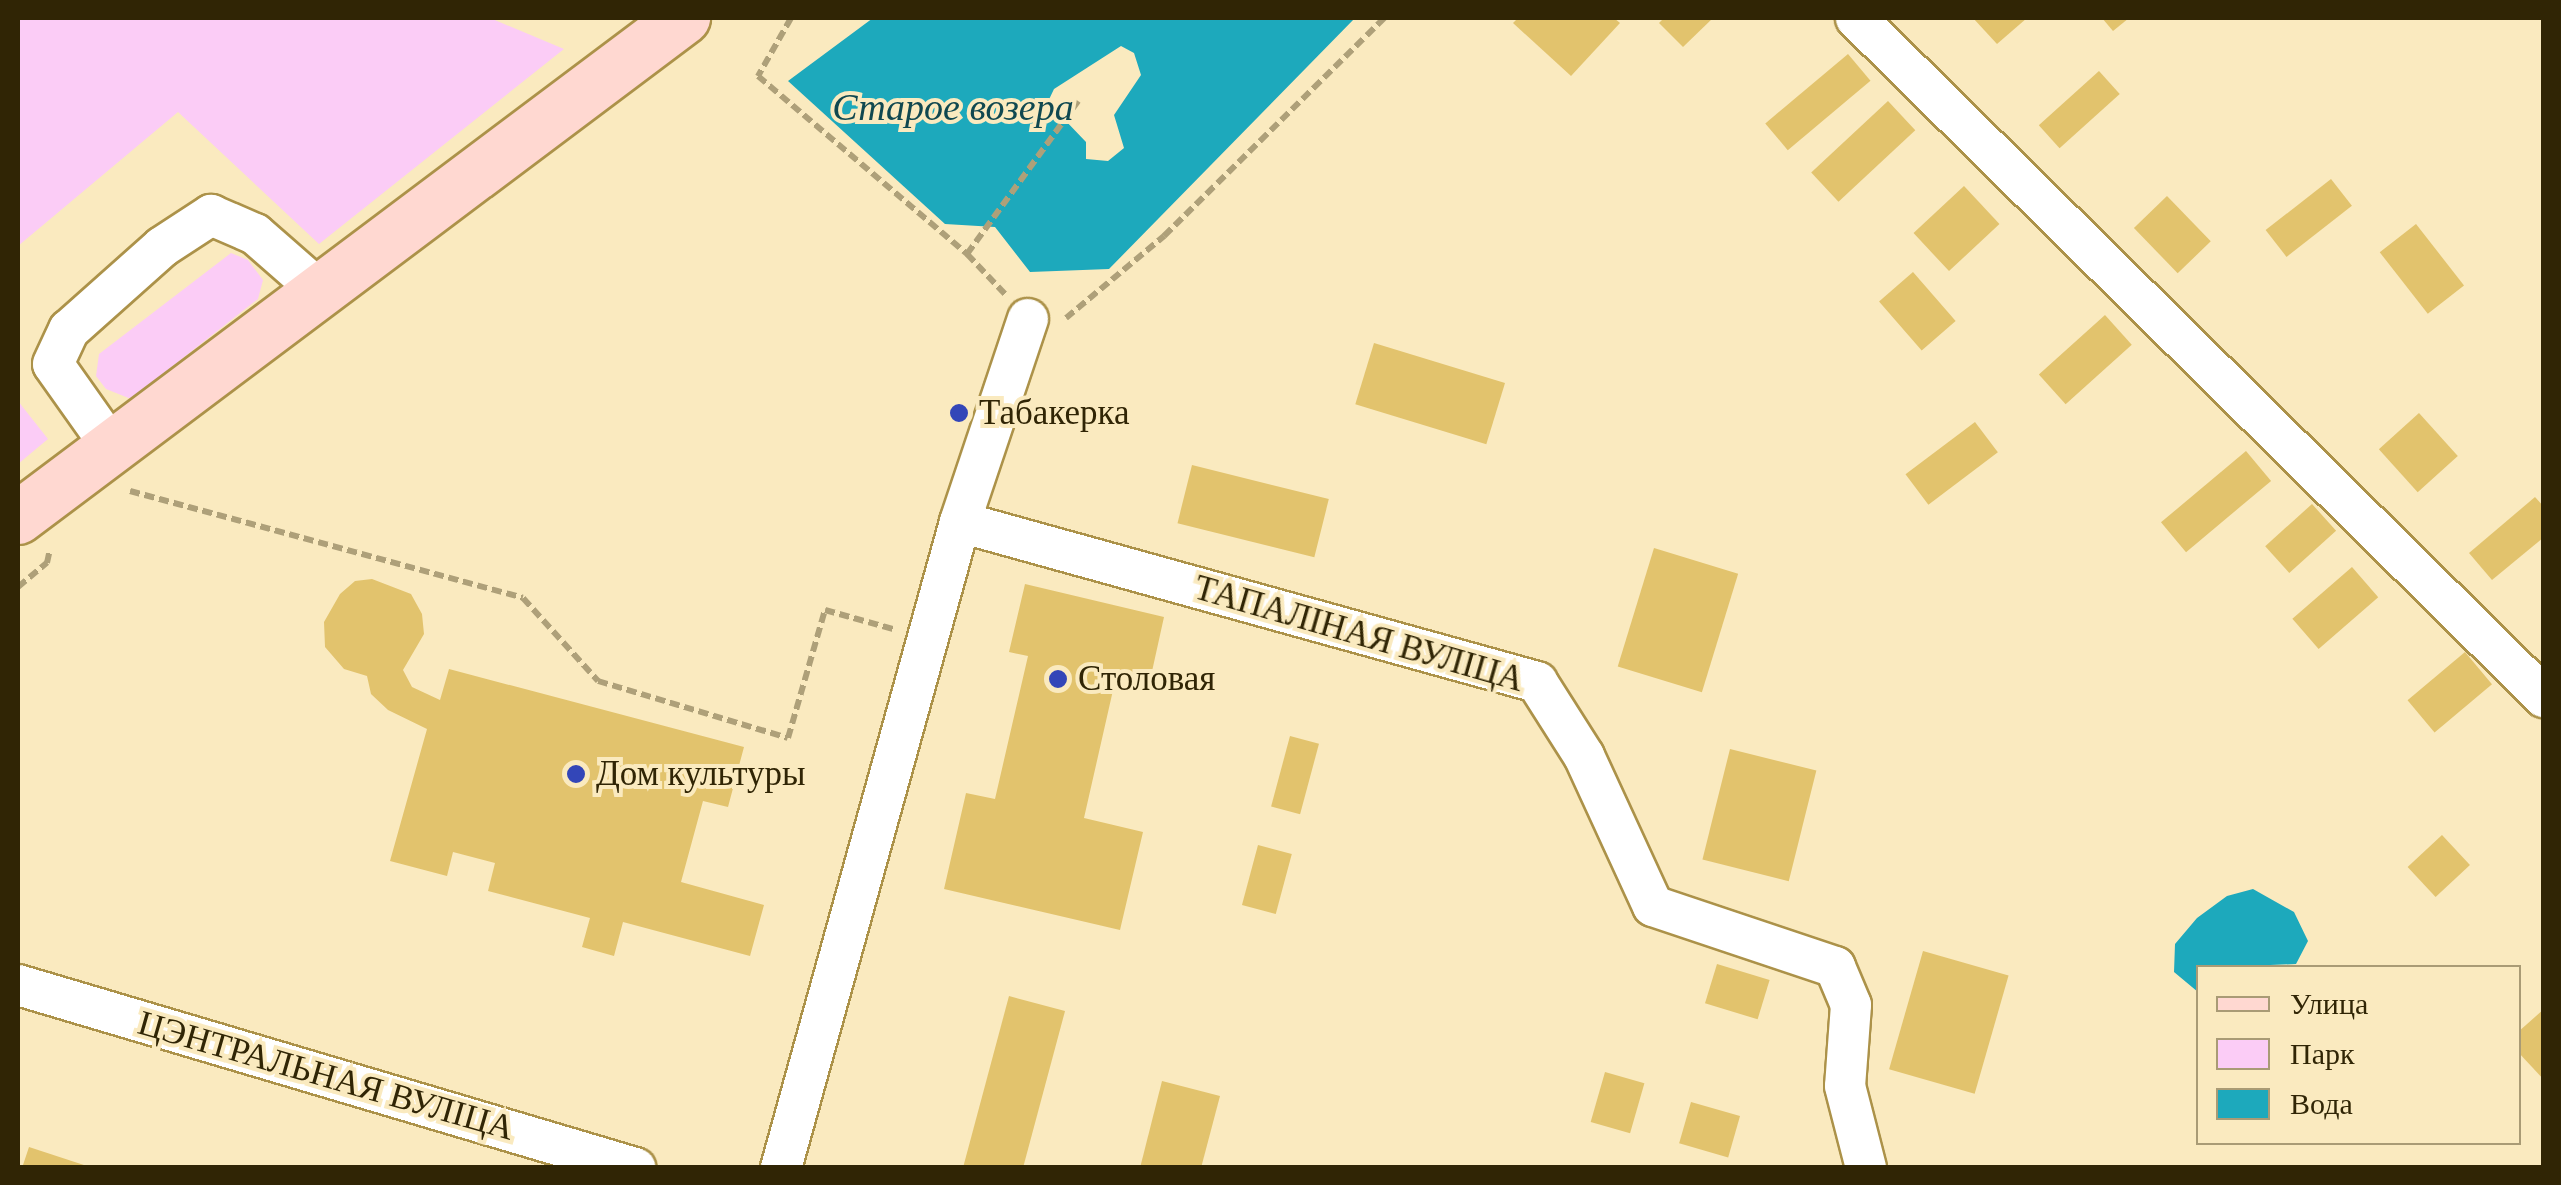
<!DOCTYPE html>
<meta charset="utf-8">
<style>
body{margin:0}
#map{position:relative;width:2561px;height:1185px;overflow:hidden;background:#faeabf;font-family:Georgia,serif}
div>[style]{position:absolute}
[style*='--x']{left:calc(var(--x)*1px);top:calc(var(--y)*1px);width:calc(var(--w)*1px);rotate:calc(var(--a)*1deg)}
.green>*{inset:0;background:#fbccf6}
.water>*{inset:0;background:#1da9bc}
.building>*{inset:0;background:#e2c36d;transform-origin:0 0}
.path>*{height:6px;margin-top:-3px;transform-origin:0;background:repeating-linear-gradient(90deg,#aea079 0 10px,transparent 0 15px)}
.roads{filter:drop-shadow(2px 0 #ac9249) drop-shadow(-2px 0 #ac9249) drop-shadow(0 2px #ac9249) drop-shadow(0 -2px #ac9249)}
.minor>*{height:40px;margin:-20px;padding:0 20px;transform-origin:20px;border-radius:20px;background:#fff}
.major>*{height:52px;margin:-26px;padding:0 26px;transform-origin:26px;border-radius:26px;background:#ffd8d1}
.dots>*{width:28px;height:28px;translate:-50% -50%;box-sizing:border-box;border:5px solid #faeabf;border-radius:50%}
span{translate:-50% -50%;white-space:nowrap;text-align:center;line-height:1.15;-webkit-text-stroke:8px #faeabf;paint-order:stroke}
.poi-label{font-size:35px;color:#302505}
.left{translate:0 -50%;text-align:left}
.street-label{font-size:35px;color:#302505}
.water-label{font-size:38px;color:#104850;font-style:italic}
.frame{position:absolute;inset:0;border:20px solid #302505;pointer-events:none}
.legend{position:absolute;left:2196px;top:965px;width:325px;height:180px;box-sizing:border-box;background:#faeabf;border:2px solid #a99b75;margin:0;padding:12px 18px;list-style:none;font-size:30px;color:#302505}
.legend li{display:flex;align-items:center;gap:20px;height:50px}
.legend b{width:50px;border:2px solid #a99b75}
</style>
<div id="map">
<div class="green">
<i style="clip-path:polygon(18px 18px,490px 18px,564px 49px,319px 244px,178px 112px,18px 246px)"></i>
<i style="clip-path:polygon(231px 253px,248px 260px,263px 280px,258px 299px,131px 399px,106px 389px,96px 376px,99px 354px)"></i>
<i style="clip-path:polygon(18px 401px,48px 439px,18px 464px)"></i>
</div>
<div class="water">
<i style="clip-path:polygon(evenodd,873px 18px,1355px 18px,1109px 269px,1030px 272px,995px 227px,945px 224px,788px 81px,873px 18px,1121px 46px,1134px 53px,1141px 75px,1114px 115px,1124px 148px,1108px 161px,1086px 159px,1086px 142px,1063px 118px,1044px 110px,1054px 89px,1121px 46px)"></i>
<i style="clip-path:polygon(2253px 889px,2294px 912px,2308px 941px,2296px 964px,2198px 968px,2198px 992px,2174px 972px,2175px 944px,2197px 918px,2227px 896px)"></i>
</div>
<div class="building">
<i style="clip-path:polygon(1518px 18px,1614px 18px,1620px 23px,1571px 76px,1513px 23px)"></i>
<i style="clip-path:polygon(1664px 18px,1713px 18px,1683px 47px,1659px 23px)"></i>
<i style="clip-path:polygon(1973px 18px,2027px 18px,1997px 44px)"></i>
<i style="clip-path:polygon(2102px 18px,2129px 18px,2113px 31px)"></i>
<i style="left:1848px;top:54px;width:35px;height:108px;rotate:50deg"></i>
<i style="left:2099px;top:71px;width:31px;height:81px;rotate:48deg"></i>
<i style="left:1888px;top:101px;width:40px;height:105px;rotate:47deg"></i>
<i style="left:2331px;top:179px;width:34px;height:83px;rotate:52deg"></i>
<i style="left:1964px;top:186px;width:52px;height:69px;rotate:47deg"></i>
<i style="left:2167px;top:196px;width:63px;height:46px;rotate:46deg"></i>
<i style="left:2416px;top:224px;width:78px;height:46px;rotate:52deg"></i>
<i style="left:1913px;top:272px;width:65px;height:45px;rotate:49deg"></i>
<i style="left:2105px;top:315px;width:40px;height:89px;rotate:48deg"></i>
<i style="left:1374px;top:343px;width:137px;height:64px;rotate:17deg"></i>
<i style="left:2419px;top:413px;width:58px;height:54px;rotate:48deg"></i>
<i style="left:1975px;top:422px;width:38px;height:87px;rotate:53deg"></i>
<i style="left:2246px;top:451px;width:39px;height:111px;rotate:50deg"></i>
<i style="left:1192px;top:465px;width:141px;height:60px;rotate:14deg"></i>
<i style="clip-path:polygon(2535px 497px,2544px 507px,2544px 537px,2492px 580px,2469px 553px)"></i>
<i style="left:2312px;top:504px;width:36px;height:63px;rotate:48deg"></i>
<i style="left:1654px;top:548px;width:88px;height:124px;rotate:17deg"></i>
<i style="left:2352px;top:567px;width:40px;height:79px;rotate:49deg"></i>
<i style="clip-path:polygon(372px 579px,411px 594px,422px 614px,424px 634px,403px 670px,412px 687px,440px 700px,449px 669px,744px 747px,728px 807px,703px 801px,681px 882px,764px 905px,750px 956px,623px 922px,614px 956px,582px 947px,590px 918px,488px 891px,495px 863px,453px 852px,447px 876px,390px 861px,427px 729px,388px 710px,371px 694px,367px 676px,344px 669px,325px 647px,324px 622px,340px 594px,355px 581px)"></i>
<i style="clip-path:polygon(1025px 584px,1164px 617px,1149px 685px,1116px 677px,1084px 818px,1143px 832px,1120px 930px,944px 889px,966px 793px,995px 799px,1028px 656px,1009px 652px)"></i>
<i style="left:2465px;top:652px;width:42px;height:75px;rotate:50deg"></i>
<i style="left:1290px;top:736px;width:30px;height:73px;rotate:15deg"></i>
<i style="left:1730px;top:749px;width:89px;height:114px;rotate:14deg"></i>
<i style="left:2442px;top:835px;width:41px;height:47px;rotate:47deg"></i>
<i style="left:1258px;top:845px;width:35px;height:62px;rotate:15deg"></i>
<i style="left:1923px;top:951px;width:89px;height:123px;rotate:16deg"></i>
<i style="left:1717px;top:964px;width:55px;height:41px;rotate:17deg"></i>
<i style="left:1009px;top:996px;width:58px;height:178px;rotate:15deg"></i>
<i style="clip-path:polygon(2544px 1009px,2544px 1080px,2518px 1052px,2518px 1032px)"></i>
<i style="left:1605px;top:1072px;width:41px;height:52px;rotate:16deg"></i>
<i style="clip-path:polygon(1162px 1081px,1220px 1096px,1201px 1168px,1140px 1168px)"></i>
<i style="left:1691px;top:1102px;width:51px;height:43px;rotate:16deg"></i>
<i style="clip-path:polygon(29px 1147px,90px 1167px,90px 1168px,22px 1168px)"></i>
</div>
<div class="path">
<i style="--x:791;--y:18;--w:67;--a:119.6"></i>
<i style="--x:758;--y:76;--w:275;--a:40.4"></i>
<i style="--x:967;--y:254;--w:55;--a:46.5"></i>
<i style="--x:967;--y:254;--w:189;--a:-54"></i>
<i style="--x:1066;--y:318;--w:128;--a:-39.9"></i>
<i style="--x:1164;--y:236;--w:310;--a:-44.7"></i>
<i style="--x:130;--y:491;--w:407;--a:15.2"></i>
<i style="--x:523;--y:598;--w:112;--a:47.9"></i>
<i style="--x:598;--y:681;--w:198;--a:16.7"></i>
<i style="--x:788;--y:738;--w:133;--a:-73.9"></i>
<i style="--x:825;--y:610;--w:71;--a:15.6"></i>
<i style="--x:18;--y:587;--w:38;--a:-40"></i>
<i style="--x:47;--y:563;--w:14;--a:-78"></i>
</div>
<div class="roads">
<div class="minor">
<i style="--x:1856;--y:18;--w:967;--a:44.62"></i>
<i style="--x:111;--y:446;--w:100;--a:-125.3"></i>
<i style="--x:53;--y:364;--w:38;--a:-65"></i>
<i style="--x:69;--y:330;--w:125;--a:-41.7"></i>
<i style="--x:162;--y:247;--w:59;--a:-33.1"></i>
<i style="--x:211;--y:215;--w:48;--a:23.4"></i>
<i style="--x:255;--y:234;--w:85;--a:41.2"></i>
<i style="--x:960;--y:522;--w:599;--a:15.5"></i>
<i style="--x:1537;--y:682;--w:88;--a:57.6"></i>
<i style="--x:1584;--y:756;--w:165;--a:65.3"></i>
<i style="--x:1653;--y:906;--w:192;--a:18.5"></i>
<i style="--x:1835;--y:967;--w:41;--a:67.2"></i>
<i style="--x:1851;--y:1005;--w:81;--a:94.2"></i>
<i style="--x:1845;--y:1086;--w:85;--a:75.6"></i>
<i style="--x:18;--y:985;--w:644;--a:16.52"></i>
<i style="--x:781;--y:1168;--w:670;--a:-74.51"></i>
<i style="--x:960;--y:522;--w:214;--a:-71.5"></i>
</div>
<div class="major">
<i style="--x:18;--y:518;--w:833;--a:-36.9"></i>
</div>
</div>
<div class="dots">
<i style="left:959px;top:413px;background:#3346b8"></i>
<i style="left:1058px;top:679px;background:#3346b8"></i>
<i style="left:576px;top:774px;background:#3346b8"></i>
</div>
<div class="poi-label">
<span class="left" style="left:979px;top:413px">Табакерка</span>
<span class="left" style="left:1078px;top:679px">Столовая</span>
<span class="left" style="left:596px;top:774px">Дом культуры</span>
</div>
<div class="street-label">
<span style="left:1359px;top:634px;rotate:16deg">ТАПАЛІНАЯ ВУЛІЦА</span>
<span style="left:326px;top:1076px;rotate:16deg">ЦЭНТРАЛЬНАЯ ВУЛІЦА</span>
</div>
<div class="water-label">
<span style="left:953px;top:108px">Старое возера</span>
</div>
<div class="frame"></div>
<ul class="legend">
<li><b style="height:12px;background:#ffd8d1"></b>Улица</li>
<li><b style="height:28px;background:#fbccf6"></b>Парк</li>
<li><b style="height:28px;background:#1da9bc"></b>Вода</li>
</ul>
</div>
